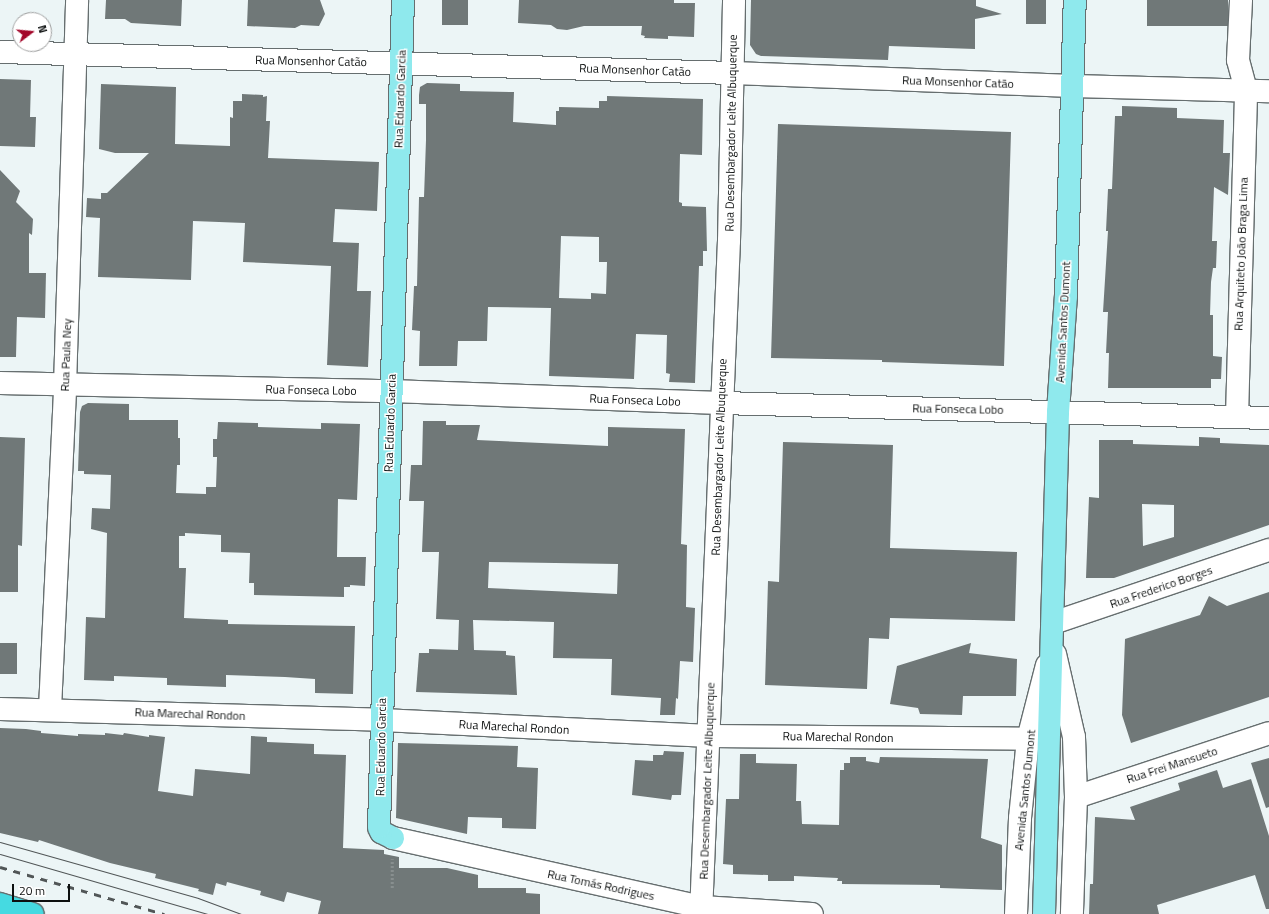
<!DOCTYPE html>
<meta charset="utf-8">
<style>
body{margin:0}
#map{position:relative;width:1269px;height:914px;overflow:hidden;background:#ecf5f6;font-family:"Titillium Web",sans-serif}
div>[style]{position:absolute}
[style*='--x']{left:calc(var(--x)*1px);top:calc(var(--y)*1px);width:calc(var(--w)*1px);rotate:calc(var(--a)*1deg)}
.building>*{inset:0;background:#707878;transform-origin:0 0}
.path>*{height:2.5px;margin-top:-1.25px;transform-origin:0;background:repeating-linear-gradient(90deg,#888f8f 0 2px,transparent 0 4px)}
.roads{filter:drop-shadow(1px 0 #666e6f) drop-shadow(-1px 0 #666e6f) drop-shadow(0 1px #666e6f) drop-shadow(0 -1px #666e6f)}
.minor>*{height:22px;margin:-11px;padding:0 11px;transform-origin:11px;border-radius:11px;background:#fff}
.major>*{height:22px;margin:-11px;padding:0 11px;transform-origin:11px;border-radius:11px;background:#8fe9ed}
.highway>*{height:22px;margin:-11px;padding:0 11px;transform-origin:11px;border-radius:11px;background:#45dae1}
.tram>*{height:1px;margin:-0.5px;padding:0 0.5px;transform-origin:0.5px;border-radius:0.5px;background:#515657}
.rail>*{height:3px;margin-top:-1.5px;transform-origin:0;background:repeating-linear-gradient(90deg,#515657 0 7px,transparent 0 14px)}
span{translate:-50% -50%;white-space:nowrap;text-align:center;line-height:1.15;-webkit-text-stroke:3px #fff;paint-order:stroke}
.street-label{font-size:12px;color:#0d1010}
.north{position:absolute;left:12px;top:12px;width:40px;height:40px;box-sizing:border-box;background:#fff;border:1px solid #9e9f9f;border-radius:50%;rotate:74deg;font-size:11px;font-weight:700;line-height:16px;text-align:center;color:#0d1010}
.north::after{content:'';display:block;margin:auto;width:14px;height:18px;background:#a3062a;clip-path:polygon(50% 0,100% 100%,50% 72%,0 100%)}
.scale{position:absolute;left:12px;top:884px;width:58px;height:18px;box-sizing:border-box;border:2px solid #0d1010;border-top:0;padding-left:5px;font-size:12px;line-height:14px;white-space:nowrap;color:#0d1010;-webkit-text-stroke:3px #fff;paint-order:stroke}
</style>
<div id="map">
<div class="building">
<i style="clip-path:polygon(106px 0,182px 0,181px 26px,131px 23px,125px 19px,105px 19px)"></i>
<i style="clip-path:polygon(248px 0,320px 0,325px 14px,319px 26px,301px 25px,295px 28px,247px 26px)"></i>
<i style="left:442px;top:0;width:26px;height:25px"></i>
<i style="clip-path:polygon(519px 0,674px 0,674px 3px,695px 3px,694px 37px,668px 36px,668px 39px,644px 38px,645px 36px,641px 35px,642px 26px,584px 26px,567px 30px,557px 29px,551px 25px,518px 23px)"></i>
<i style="clip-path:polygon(751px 0,976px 0,976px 6px,1002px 14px,975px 19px,975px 49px,889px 46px,888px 60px,761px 56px,756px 54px,750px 45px)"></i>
<i style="left:1026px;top:0;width:20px;height:24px"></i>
<i style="left:1147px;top:0;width:81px;height:26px"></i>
<i style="clip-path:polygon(0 79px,31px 80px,30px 117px,36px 117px,35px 147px,0 146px)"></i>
<i style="clip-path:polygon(evenodd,427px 83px,460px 84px,460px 91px,514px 92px,513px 122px,556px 125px,556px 111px,559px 111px,559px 107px,599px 108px,599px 101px,607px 101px,607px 96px,703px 99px,702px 155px,680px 154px,679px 202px,682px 203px,682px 206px,706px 207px,707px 251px,703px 251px,703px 266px,699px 266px,695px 383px,669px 382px,670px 374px,666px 373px,667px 335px,636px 334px,634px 379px,549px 376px,551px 308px,488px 307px,487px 341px,458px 341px,457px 366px,419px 366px,420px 331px,412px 330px,414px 286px,417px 286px,419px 197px,424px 197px,426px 140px,426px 104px,419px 104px,419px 95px,420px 87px,427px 83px,561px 236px,599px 237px,599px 262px,607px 262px,606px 294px,591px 293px,591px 299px,559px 298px,561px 236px)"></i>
<i style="clip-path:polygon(101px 84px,176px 87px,175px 144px,230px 146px,230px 117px,233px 118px,233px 101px,242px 101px,242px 94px,263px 95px,263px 97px,267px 96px,266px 121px,270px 121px,268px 158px,379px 162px,377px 211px,335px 209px,333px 242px,359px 243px,357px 291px,371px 291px,368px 367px,327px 365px,331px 266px,243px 262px,245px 223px,193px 221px,191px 280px,98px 277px,100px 218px,86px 217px,87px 198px,101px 199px,101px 193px,107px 193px,149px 153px,115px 153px,99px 149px)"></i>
<i style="clip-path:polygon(1122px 106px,1177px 108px,1177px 118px,1224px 120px,1223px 153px,1230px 153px,1228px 195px,1214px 187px,1212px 241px,1217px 241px,1216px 268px,1213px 268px,1211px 282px,1210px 315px,1213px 315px,1213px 356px,1222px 357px,1221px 379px,1211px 379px,1211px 388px,1108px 388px,1109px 353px,1106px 353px,1108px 312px,1103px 312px,1108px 231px,1106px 231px,1108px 189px,1112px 189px,1115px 116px,1122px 116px)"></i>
<i style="clip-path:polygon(778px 124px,1011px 132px,1004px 366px,882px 362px,882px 360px,771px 358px)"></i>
<i style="clip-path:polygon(0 170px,20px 191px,16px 202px,33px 219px,32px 235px,29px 233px,29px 273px,46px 273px,45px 318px,17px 317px,16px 357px,0 357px)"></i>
<i style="clip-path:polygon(88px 403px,129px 404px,129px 420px,178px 420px,178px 438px,180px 438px,180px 465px,177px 465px,176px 493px,206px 494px,206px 487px,216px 487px,217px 457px,213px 457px,213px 439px,217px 439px,218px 422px,258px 423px,258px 427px,321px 429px,321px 423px,360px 424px,357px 500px,338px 499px,337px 557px,366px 557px,365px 586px,350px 585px,350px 587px,344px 587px,344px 597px,254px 595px,254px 583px,249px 583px,250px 553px,221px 552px,221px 535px,185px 533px,185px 536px,179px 536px,179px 568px,186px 568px,184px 618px,228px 620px,228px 624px,355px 626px,353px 694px,315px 693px,315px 679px,285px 677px,226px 675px,226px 687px,167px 685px,167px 678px,114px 676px,114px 681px,84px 680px,86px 617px,105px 618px,107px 533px,91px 529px,92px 508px,110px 509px,111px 475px,84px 474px,84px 471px,78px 471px,80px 412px,82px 406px)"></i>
<i style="clip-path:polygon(evenodd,423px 421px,446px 421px,446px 425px,480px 425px,477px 440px,608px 446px,608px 427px,685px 429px,681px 544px,687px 545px,686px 607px,695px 608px,693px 662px,680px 661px,678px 699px,676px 698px,675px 715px,660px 715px,661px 698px,611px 695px,612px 659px,553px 658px,554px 622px,473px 620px,474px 650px,506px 651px,506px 655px,515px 656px,517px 695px,416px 692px,419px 653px,429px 653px,429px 649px,458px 650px,459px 620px,436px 619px,439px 552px,422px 552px,424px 501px,409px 501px,411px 465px,422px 465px,423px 421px,489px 562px,618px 564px,617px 594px,488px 588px,489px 562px)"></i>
<i style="clip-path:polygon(0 437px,25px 438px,22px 546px,18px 545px,18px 592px,0 592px)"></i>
<i style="clip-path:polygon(evenodd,1199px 437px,1220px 438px,1220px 443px,1269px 445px,1269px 525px,1114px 578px,1086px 578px,1089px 497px,1099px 498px,1099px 440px,1133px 440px,1133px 444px,1199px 446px,1199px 437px,1142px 504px,1174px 505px,1174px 537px,1143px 546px,1142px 504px)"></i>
<i style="clip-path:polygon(783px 442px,893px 445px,890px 548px,1017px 552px,1015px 621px,890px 618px,889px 639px,869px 638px,867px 689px,765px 685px,768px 581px,779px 582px)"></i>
<i style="clip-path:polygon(1269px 592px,1269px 697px,1131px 743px,1122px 715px,1125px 639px,1200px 615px,1209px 596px,1227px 606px)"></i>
<i style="left:0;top:643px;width:17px;height:31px"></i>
<i style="clip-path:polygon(971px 643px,969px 653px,1017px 659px,1016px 696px,963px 696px,962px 715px,920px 714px,918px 708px,890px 704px,897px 666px)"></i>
<i style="clip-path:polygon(0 728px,26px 729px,41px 731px,41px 733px,78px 736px,78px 734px,105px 735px,105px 733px,123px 735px,124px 733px,149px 737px,149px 735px,165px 737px,158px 791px,193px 796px,195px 769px,250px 774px,251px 736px,267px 737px,267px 742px,314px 744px,314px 754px,346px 755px,343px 848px,384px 850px,384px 854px,399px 857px,399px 868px,447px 868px,478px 875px,478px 888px,526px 888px,526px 893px,540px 894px,540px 914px,318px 914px,321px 901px,287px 892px,284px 902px,260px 895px,261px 891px,227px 882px,226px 886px,216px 883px,213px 895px,198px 891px,199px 889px,155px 878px,156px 874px,110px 863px,39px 840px,38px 842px,0 833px)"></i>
<i style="clip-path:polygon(398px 743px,518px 746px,517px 767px,538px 768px,536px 829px,502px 828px,502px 818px,468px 817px,467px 834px,396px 818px)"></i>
<i style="clip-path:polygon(664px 751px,684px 752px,681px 795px,672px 795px,671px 800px,632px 795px,635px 760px,653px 761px,653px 755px,663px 755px)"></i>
<i style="clip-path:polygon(740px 754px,756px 754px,756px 763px,797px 764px,796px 801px,801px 801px,802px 824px,839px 825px,840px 770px,844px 770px,844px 763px,850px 763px,850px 757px,866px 757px,866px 761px,879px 763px,880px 757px,988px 759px,981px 838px,1002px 845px,1002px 890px,940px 888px,940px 885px,842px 884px,842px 881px,837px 881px,838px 878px,794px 876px,794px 881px,768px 881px,768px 875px,733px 874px,733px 865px,723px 864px,726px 799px,739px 799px)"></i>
<i style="clip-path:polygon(1269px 758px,1269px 807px,1266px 808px,1251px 763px)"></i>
<i style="clip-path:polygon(1217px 770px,1223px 788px,1251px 779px,1269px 836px,1269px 909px,1266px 909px,1255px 875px,1157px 905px,1159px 914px,1089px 914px,1090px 884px,1093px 884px,1095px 817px,1135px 820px,1130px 807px,1180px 790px,1178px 783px)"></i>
</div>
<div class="path">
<i style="--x:392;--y:888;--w:29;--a:-90"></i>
</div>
<div class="roads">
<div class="minor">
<i style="--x:0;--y:52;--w:733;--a:1.64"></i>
<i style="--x:733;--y:73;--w:340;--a:2.2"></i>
<i style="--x:1073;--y:86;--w:196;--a:1.5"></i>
<i style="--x:0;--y:383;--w:391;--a:1.2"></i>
<i style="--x:391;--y:391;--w:330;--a:2.1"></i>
<i style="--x:721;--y:403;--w:548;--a:1.57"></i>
<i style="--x:1237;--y:417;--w:327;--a:-88.4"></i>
<i style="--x:1246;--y:90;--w:31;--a:-105"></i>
<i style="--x:1238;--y:60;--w:60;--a:-87.1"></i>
<i style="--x:1053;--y:623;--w:228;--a:-18.7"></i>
<i style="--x:1055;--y:654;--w:85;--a:77.1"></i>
<i style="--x:1074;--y:737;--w:60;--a:88.1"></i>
<i style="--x:1076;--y:797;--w:117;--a:92"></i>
<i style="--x:0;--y:709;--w:382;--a:1.6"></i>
<i style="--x:382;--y:720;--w:328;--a:2.8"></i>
<i style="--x:710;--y:736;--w:318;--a:0.5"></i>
<i style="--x:50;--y:709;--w:323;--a:-87.3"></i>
<i style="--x:65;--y:386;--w:386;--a:-88.2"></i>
<i style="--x:1076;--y:797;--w:203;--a:-18.3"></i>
<i style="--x:393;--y:838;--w:317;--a:12.6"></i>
<i style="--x:702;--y:907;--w:110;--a:3.6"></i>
<i style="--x:701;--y:914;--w:674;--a:-87.62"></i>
<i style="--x:729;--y:241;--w:241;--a:-88.8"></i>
<i style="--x:1016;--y:914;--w:96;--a:-87.6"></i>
<i style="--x:1020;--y:818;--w:79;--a:-84.2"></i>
<i style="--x:1028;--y:739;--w:76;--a:-75.6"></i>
</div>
<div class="major">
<i style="--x:393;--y:838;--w:13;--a:-153"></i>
<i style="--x:381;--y:832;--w:5;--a:-112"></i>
<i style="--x:379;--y:827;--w:827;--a:-88.34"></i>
<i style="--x:1044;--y:914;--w:502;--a:-88.4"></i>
<i style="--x:1058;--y:412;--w:116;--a:-86.1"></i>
<i style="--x:1066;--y:296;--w:296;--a:-88.3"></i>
</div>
<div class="highway">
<i style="--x:0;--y:904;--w:34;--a:17"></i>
</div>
</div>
<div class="tram">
<i style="--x:0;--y:842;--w:206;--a:15.8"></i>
<i style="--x:198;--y:898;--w:46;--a:20.4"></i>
<i style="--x:0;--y:854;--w:216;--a:16.1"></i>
</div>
<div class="rail">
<i style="--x:0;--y:867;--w:171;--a:16"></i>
</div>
<div class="street-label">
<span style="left:311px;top:61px;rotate:1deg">Rua Monsenhor Catão</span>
<span style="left:635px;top:70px;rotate:2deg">Rua Monsenhor Catão</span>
<span style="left:958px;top:82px;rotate:2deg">Rua Monsenhor Catão</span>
<span style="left:400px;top:99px;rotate:-88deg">Rua Eduardo Garcia</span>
<span style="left:731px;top:133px;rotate:-89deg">Rua Desembargador Leite Albuquerque</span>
<span style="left:1241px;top:254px;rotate:-88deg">Rua Arquiteto João Braga Lima</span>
<span style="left:1063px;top:322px;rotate:-87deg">Avenida Santos Dumont</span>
<span style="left:66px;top:355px;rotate:-88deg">Rua Paula Ney</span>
<span style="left:311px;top:390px;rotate:1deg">Rua Fonseca Lobo</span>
<span style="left:635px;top:400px;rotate:2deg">Rua Fonseca Lobo</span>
<span style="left:958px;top:409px;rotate:1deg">Rua Fonseca Lobo</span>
<span style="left:390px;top:423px;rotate:-88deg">Rua Eduardo Garcia</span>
<span style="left:719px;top:457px;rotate:-88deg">Rua Desembargador Leite Albuquerque</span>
<span style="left:1161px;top:587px;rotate:-19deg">Rua Frederico Borges</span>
<span style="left:190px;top:714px;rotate:2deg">Rua Marechal Rondon</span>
<span style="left:514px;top:727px;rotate:3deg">Rua Marechal Rondon</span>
<span style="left:838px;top:737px;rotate:1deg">Rua Marechal Rondon</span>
<span style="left:381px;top:747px;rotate:-89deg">Rua Eduardo Garcia</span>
<span style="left:1172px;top:765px;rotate:-18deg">Rua Frei Mansueto</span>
<span style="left:707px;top:781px;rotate:-88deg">Rua Desembargador Leite Albuquerque</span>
<span style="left:1025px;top:790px;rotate:-84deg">Avenida Santos Dumont</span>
<span style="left:601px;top:885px;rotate:12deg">Rua Tomás Rodrigues</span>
</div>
<div class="north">N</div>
<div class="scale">20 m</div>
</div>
